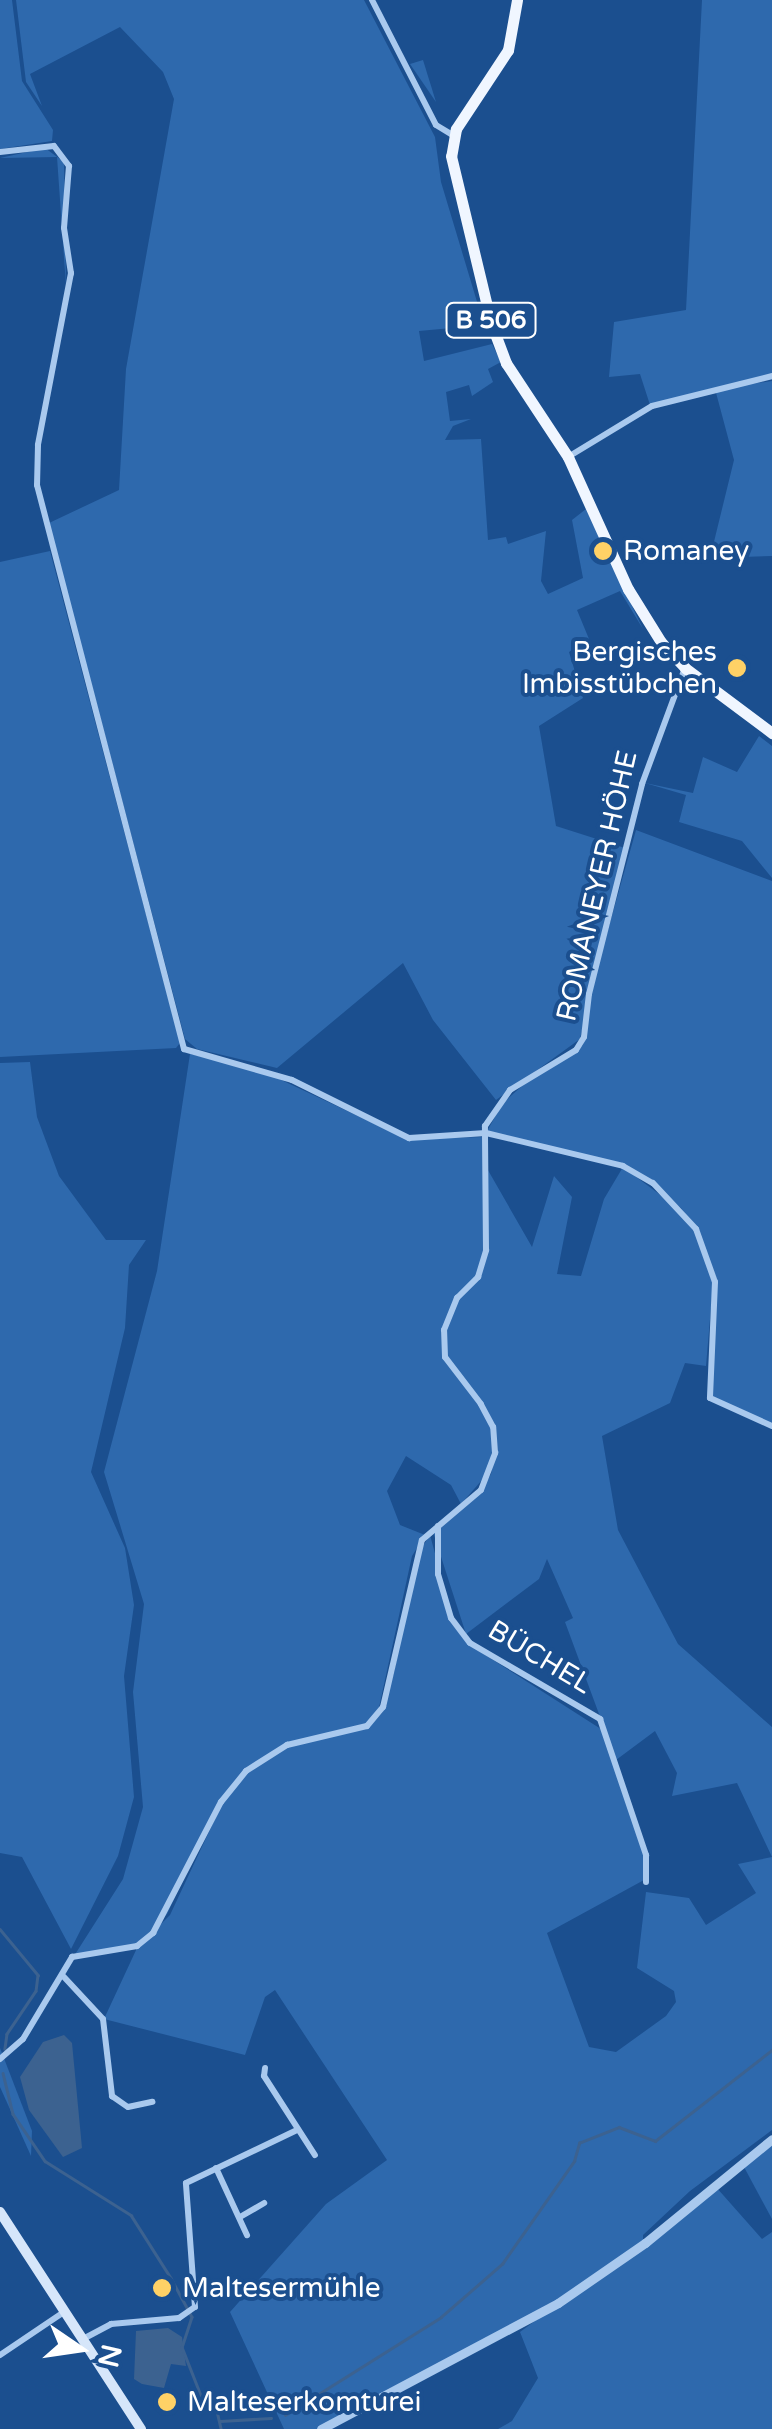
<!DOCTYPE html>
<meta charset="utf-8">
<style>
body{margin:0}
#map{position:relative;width:772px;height:2429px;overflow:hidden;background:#1b4f8f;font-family:"Varela Round",sans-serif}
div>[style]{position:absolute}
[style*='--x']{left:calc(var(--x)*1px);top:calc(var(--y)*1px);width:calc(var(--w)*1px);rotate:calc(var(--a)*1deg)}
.green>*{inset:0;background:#2e69ad}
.water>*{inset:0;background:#3c6290}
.stream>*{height:2.5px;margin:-1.25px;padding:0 1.25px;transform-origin:1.25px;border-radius:1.25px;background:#3c6290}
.minor>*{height:6px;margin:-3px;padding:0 3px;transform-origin:3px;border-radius:3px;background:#a9c9ee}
.tertiary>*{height:9px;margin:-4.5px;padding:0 4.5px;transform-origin:4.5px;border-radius:4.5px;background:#a9c9ee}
.secondary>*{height:10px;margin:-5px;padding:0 5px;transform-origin:5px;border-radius:5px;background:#d6e6fa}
.primary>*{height:11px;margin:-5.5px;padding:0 5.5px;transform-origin:5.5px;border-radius:5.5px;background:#f0f6ff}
.dots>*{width:28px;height:28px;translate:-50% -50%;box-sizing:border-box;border:5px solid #1b4f8f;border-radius:50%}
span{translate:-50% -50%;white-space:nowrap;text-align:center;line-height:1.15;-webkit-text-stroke:8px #1b4f8f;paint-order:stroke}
.shield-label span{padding:2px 8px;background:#1b4f8f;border:2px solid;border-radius:8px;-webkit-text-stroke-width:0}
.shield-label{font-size:25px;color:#fff;font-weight:700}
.poi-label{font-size:28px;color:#fff}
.left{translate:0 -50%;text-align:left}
.right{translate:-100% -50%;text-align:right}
.street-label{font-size:28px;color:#fff}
.north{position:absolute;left:30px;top:2299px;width:100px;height:100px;-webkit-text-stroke:8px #1b4f8f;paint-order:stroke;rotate:103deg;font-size:28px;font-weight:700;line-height:40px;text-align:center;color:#fff}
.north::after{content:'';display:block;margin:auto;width:35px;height:45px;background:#fff;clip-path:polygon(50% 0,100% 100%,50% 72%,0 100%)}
</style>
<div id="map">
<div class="green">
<i style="clip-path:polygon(0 0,12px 0,22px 81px,53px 130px,52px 141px,0 149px)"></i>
<i style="clip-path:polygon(16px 0,364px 0,435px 137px,441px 182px,484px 325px,419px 331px,424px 361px,492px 344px,501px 362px,488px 369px,493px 382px,472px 396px,469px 385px,446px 392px,450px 421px,471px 419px,453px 426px,445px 440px,481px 439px,488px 540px,506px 537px,508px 544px,546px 531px,541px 581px,548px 594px,583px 578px,572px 520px,586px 509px,643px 629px,620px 591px,577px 610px,589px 639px,569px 652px,583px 698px,539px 726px,556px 826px,625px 848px,580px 1039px,496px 1100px,433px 1020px,403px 963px,277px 1068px,197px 1049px,185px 1039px,49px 523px,119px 490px,126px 369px,174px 99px,163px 72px,120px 27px,30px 74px,42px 106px,26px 82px)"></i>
<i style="clip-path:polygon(702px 0,772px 0,772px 377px,650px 405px,640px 374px,609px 377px,614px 322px,686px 310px)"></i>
<i style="clip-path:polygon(423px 60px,436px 102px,410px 64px)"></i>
<i style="clip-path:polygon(45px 148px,64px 162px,66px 286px,57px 157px,0 158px)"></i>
<i style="clip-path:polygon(772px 381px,772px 556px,710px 558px,734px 460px,715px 389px)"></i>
<i style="clip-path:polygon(50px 551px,180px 1043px,176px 1048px,0 1057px,0 562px)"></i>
<i style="clip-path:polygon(759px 736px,772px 746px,772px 878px,742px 841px,679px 822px,686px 795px,645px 783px,693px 793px,703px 757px,737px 772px)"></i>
<i style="clip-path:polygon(636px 830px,772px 881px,772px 1424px,711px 1398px,717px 1282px,697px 1229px,681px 1208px,624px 1165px,485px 1135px,502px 1104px,542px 1068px,583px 1045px,593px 983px)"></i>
<i style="clip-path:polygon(190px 1054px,260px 1070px,407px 1139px,484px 1137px,485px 1165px,532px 1247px,554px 1176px,572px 1197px,557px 1274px,581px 1276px,604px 1199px,623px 1167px,679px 1209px,694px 1230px,713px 1284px,706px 1366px,685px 1363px,670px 1403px,602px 1436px,618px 1530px,678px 1644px,772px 1727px,772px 2130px,690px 2191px,643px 2235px,643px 2243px,558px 2300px,317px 2429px,284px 2429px,230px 2312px,326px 2204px,387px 2160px,275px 1990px,265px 1997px,245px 2055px,104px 2019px,137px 1948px,170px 1915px,222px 1804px,246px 1772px,287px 1747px,369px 1727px,382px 1713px,394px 1673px,417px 1555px,430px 1535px,453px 1620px,468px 1644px,604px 1731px,645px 1855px,644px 1880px,547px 1933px,589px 2047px,616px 2052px,666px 2016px,676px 2002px,674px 1991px,637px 1968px,646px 1892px,689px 1898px,706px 1925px,756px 1893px,738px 1864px,772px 1857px,737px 1783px,672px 1796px,677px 1773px,655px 1731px,616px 1760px,565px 1622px,573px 1618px,547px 1559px,539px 1579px,466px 1634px,433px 1532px,481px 1491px,491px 1474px,495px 1453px,494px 1438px,489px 1472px,461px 1504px,451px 1485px,406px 1456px,387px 1491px,400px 1525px,425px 1535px,412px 1556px,378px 1712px,367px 1724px,287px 1744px,245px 1769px,220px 1801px,167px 1914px,152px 1932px,136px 1944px,74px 1956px,123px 1879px,143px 1807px,133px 1692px,144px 1604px,104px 1472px,157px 1271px)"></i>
<i style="clip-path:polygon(30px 1062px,37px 1117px,59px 1176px,106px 1240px,146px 1240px,129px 1265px,125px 1328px,91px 1472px,125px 1548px,134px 1605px,124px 1676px,134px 1797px,118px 1856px,71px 1949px,22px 1857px,0 1853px,0 1063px)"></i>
<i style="clip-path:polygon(0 2048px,32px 2131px,31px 2156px,0 2087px)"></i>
<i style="clip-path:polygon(772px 2143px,772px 2219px,744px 2167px)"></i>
<i style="clip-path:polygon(716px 2187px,762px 2239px,772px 2232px,772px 2429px,498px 2429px,512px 2421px,538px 2378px,520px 2332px)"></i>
</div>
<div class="water">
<i style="clip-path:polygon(64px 2035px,72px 2043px,82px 2148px,63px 2157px,29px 2110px,20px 2077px,43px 2042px)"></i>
<i style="clip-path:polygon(168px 2328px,182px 2337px,186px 2366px,171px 2364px,164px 2388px,142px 2384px,134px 2379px,136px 2331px)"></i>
</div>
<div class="stream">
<i style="--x:0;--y:1929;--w:60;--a:50.4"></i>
<i style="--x:38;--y:1975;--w:16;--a:97"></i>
<i style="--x:36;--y:1991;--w:52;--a:124"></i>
<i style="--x:7;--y:2034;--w:15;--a:98"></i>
<i style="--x:3;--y:2073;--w:42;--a:76.3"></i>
<i style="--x:13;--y:2114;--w:57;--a:55.8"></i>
<i style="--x:45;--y:2161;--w:102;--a:32.1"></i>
<i style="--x:131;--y:2215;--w:75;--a:57.6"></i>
<i style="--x:171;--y:2278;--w:44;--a:61.7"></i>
<i style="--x:192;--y:2317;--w:32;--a:108"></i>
<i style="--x:182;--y:2347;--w:55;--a:68.6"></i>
<i style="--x:217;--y:2411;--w:18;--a:77"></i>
<i style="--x:285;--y:2415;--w:184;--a:-32.1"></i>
<i style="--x:441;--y:2317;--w:81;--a:-41"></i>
<i style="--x:502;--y:2264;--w:126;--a:-55"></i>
<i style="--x:574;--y:2161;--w:19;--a:-74"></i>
<i style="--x:579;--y:2143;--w:43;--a:-21.8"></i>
<i style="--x:619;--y:2127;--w:39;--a:21"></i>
<i style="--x:655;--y:2141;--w:148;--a:-37.9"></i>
<i style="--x:220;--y:2421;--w:51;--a:-3.4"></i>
</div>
<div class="minor">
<i style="--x:372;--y:0;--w:140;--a:62.9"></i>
<i style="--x:436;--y:125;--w:21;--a:31"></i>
<i style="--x:0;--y:152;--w:54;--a:-6.3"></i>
<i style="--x:54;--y:146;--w:25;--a:53"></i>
<i style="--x:69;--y:166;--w:62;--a:94.6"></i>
<i style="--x:64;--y:228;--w:46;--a:81.2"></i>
<i style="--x:71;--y:273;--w:175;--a:100.9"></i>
<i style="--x:38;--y:445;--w:40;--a:91.4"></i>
<i style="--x:37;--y:485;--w:583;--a:75.39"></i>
<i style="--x:184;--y:1049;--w:112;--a:16"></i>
<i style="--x:292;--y:1080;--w:131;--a:26.4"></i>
<i style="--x:409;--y:1138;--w:77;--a:-3.7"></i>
<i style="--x:486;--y:1133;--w:141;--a:13.5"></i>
<i style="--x:623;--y:1166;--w:34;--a:30"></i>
<i style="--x:653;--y:1183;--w:63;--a:46.9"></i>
<i style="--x:696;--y:1229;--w:56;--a:70.3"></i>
<i style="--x:715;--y:1282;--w:116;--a:92.5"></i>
<i style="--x:710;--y:1398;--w:68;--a:24.3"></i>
<i style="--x:568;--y:457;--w:98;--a:-31.3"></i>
<i style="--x:652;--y:406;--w:124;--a:-14"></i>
<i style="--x:438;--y:1526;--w:48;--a:90"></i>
<i style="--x:438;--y:1574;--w:46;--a:73.5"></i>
<i style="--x:451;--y:1618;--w:31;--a:53"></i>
<i style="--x:470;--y:1643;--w:151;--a:30.3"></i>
<i style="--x:600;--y:1719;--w:144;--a:71.3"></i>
<i style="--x:646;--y:1855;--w:27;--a:90"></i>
<i style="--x:64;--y:1977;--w:57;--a:47.1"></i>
<i style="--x:103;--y:2019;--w:78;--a:83.3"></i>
<i style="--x:112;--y:2096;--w:19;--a:35"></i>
<i style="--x:128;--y:2107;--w:25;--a:-12"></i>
<i style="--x:0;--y:2059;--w:30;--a:-41"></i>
<i style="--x:23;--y:2039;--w:96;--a:-59.1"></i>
<i style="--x:72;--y:1957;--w:66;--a:-9.6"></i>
<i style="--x:137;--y:1946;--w:21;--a:-39"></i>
<i style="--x:153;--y:1933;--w:148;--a:-62.6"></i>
<i style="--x:221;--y:1802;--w:40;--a:-51"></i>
<i style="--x:246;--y:1771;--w:49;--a:-32.4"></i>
<i style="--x:287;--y:1745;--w:82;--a:-13.4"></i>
<i style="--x:367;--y:1726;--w:25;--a:-50"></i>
<i style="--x:383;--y:1707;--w:171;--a:-76.9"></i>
<i style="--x:422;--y:1540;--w:77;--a:-40.3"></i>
<i style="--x:481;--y:1490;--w:40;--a:-69"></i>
<i style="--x:495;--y:1453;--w:26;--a:-94"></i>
<i style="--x:493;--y:1427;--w:26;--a:-118"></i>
<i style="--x:481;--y:1404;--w:59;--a:-127.5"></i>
<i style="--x:445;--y:1357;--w:27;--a:-92"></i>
<i style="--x:444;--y:1330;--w:35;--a:-68"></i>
<i style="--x:457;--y:1298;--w:30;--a:-45"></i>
<i style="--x:478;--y:1277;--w:28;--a:-73"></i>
<i style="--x:486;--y:1250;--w:124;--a:-90.5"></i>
<i style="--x:485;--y:1126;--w:44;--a:-55.2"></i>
<i style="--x:510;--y:1090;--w:77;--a:-31.2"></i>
<i style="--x:576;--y:1050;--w:15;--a:-58"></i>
<i style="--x:584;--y:1037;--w:43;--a:-83.4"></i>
<i style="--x:589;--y:994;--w:217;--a:-75.8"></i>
<i style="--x:642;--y:784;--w:124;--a:-69.7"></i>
<i style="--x:265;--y:2068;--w:8;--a:97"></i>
<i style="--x:264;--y:2076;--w:94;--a:57.2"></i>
<i style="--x:216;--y:2168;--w:74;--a:65.2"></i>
<i style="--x:240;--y:2217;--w:28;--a:-30"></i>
<i style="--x:83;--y:2339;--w:32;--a:-28"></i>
<i style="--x:111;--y:2324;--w:68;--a:-5"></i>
<i style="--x:179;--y:2318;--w:19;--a:-35"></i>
<i style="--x:195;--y:2307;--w:124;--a:-94.2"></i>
<i style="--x:186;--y:2183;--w:123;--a:-25.5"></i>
<i style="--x:0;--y:2355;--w:77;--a:-33.9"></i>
</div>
<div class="tertiary">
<i style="--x:321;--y:2429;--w:268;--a:-28"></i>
<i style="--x:558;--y:2303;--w:106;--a:-34.6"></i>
<i style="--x:645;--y:2243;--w:164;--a:-39.3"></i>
</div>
<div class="secondary">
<i style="--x:0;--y:2212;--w:259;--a:57"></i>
</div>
<div class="primary">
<i style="--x:517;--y:0;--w:51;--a:100.2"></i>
<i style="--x:508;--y:50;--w:95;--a:123.4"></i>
<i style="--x:456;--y:129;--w:27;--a:100"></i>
<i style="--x:451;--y:156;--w:172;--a:76.5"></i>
<i style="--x:491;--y:323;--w:43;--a:69.4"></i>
<i style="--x:506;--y:363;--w:113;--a:56.6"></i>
<i style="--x:568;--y:457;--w:145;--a:65.6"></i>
<i style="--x:628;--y:589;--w:62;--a:58.1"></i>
<i style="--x:661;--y:642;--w:35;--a:47"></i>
<i style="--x:685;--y:668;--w:109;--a:36.8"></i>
</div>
<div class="dots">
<i style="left:603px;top:551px;background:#ffd166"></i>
<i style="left:737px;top:668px;background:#ffd166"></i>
<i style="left:162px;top:2288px;background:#ffd166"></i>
<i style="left:167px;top:2402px;background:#ffd166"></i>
</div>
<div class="shield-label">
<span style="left:491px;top:320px">B 506</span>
</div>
<div class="poi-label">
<span class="left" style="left:623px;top:551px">Romaney</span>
<span class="right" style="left:717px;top:668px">Bergisches<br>Imbisstübchen</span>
<span class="left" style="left:182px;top:2288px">Maltesermühle</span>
<span class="left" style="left:187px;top:2402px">Malteserkomturei</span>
</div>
<div class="street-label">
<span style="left:597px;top:886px;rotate:-77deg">ROMANEYER HÖHE</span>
<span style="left:540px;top:1657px;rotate:31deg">BÜCHEL</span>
</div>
<div class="north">N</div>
</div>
